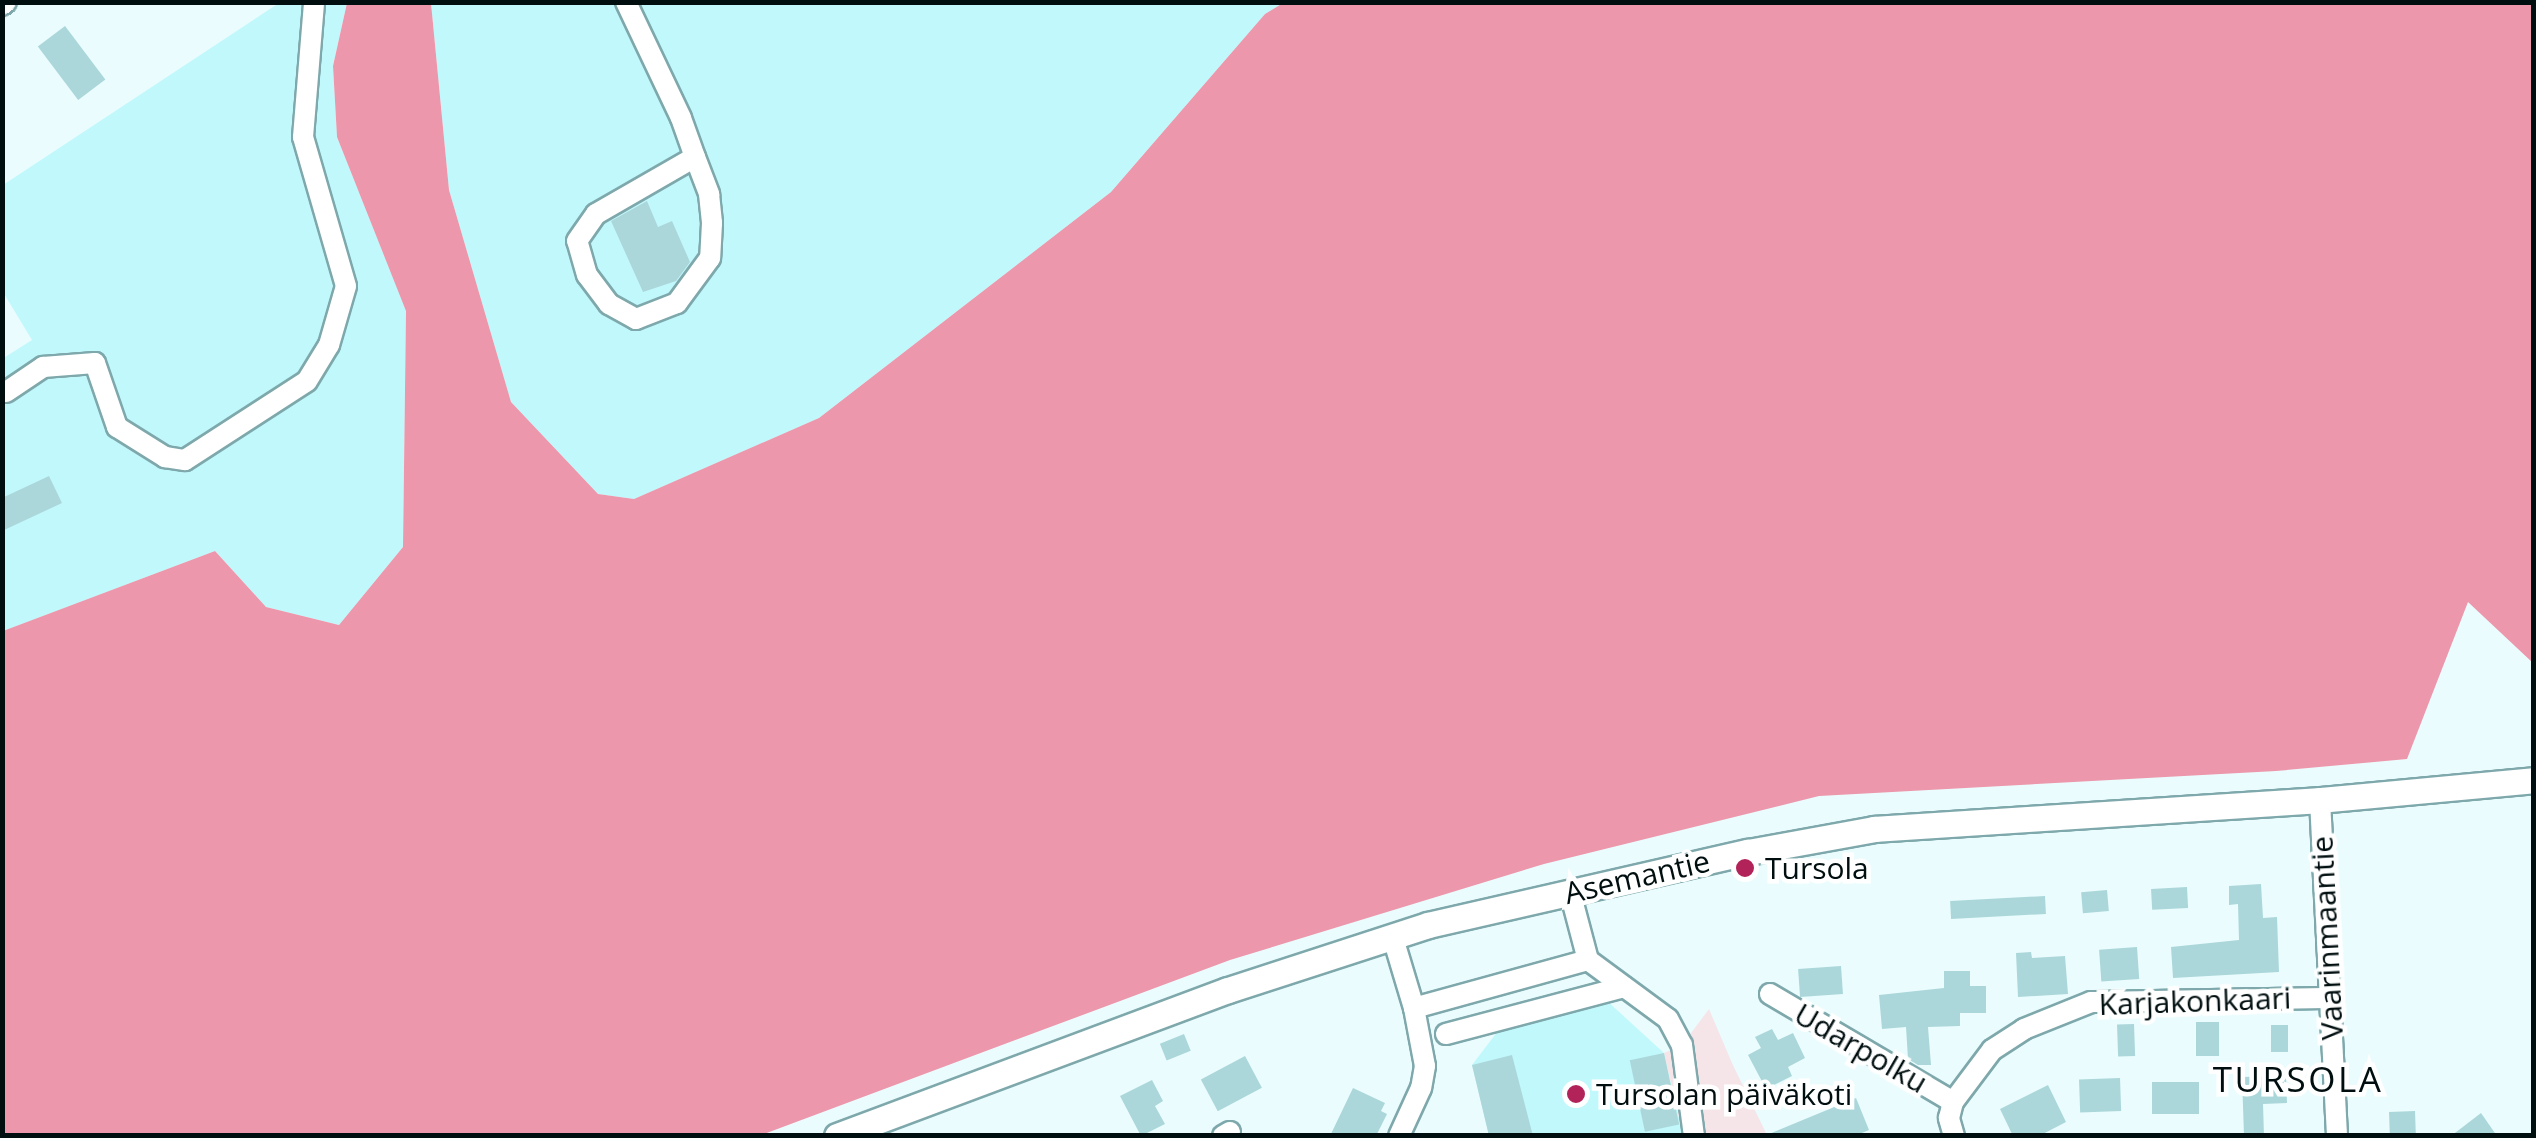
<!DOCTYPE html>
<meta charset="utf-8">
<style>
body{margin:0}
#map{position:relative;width:2536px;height:1138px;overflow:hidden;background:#eafcfd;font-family:"Open Sans",sans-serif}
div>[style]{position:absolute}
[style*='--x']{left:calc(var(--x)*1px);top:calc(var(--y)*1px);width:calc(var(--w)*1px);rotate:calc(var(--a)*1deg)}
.built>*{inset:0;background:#c1f8fc}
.green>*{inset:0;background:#f6e5e8}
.forest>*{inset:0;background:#ec97ab}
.building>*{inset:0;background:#abd7da;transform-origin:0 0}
.roads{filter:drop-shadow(2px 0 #7ea8ab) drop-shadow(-2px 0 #7ea8ab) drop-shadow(0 2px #7ea8ab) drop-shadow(0 -2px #7ea8ab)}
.minor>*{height:20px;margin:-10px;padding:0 10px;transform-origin:10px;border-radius:10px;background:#fff}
.major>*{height:25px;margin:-12.5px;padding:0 12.5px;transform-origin:12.5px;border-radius:12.5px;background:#fff}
.dots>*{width:28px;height:28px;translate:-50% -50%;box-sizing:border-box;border:5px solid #fff;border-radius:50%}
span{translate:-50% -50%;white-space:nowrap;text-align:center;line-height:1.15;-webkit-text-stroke:9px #fff;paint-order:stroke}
.poi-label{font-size:30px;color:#010e0f}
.left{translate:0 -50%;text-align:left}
.street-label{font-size:30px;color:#010e0f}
.quarter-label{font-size:35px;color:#010e0f;letter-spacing:2.5px}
.frame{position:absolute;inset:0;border:5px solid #010e0f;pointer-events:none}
</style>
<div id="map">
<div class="built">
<i style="clip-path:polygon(279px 3px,347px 3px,333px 66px,337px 137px,406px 310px,403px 547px,339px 625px,266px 607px,215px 551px,3px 631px,2px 359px,32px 340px,3px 292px,3px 185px)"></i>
<i style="clip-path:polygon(431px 3px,1283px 3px,1265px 14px,1111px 192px,819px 418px,634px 499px,598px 494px,511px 402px,449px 190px)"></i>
<i style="clip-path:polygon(1606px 1000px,1664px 1053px,1683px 1135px,1489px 1135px,1472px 1065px,1501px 1027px)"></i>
</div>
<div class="green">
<i style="clip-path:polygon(1709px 1009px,1732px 1063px,1767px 1135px,1683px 1135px,1664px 1053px,1682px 1045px)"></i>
</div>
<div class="forest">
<i style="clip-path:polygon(347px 3px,431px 3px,449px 190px,511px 402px,598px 494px,634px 499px,819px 418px,1111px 192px,1265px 14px,1283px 3px,2533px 3px,2533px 663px,2468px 602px,2407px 759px,2276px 771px,1819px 796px,1544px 864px,1230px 960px,761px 1135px,3px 1135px,3px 631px,215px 551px,266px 607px,339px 625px,403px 547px,406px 311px,337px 137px,333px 66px)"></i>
</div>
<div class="building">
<i style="left:65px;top:26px;width:67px;height:34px;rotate:53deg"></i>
<i style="clip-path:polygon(647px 201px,658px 227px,672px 221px,690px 262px,676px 281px,643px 292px,611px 221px)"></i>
<i style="clip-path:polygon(49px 476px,62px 503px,2px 531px,2px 498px)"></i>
<i style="clip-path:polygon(2261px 884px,2263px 918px,2277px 917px,2279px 972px,2173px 978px,2171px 947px,2239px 940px,2238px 904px,2229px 905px,2229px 886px)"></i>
<i style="left:2187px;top:887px;width:21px;height:36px;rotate:87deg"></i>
<i style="left:2107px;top:890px;width:21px;height:26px;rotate:85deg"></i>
<i style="left:2045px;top:896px;width:18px;height:95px;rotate:87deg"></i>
<i style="left:2137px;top:947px;width:32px;height:38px;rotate:86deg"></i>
<i style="clip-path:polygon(2031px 952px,2032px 958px,2065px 956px,2068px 994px,2018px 997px,2016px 953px)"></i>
<i style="left:1841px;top:966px;width:28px;height:43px;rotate:86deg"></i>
<i style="clip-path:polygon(1944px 971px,1970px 971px,1970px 986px,1986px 986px,1986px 1013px,1960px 1013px,1960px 1026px,1928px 1027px,1931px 1065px,1918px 1065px,1908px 1059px,1906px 1027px,1882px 1029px,1879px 995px,1944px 988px)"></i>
<i style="left:2196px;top:1022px;width:23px;height:34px"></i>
<i style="left:2134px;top:1024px;width:32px;height:17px;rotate:88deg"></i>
<i style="left:2271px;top:1025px;width:17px;height:27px"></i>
<i style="clip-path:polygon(1772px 1029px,1778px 1040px,1793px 1033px,1805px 1058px,1788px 1067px,1792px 1076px,1766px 1089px,1748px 1055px,1761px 1048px,1755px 1037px)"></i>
<i style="left:1184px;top:1034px;width:18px;height:26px;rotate:68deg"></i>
<i style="left:1664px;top:1053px;width:73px;height:35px;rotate:78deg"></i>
<i style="clip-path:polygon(1512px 1055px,1533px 1136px,1489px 1136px,1472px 1065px)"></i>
<i style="left:1245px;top:1056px;width:36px;height:50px;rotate:62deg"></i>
<i style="clip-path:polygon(2286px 1076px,2287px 1103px,2263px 1104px,2264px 1136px,2244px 1136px,2242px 1077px)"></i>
<i style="left:2120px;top:1078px;width:33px;height:41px;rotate:88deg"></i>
<i style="clip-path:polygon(1152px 1080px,1163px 1101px,1155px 1106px,1165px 1124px,1141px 1136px,1120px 1096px)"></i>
<i style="left:2199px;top:1082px;width:32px;height:47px;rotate:90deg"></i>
<i style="clip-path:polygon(2048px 1085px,2066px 1122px,2039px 1136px,2013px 1136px,2000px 1109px)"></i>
<i style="clip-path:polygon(1353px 1088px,1385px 1103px,1381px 1111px,1387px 1114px,1376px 1136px,1330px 1136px)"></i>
<i style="clip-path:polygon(1856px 1098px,1869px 1130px,1855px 1136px,1764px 1136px)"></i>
<i style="left:2415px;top:1111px;width:25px;height:26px;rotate:88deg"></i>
<i style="clip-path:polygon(2481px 1113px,2497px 1136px,2451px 1136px)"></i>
</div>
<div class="roads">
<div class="minor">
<i style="--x:626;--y:2;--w:128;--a:64.6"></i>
<i style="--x:681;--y:118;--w:41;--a:70.3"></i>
<i style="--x:695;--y:157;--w:40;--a:69"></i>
<i style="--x:709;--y:194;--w:29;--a:84"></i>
<i style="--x:712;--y:223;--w:35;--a:93"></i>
<i style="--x:710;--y:258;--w:56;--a:126.3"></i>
<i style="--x:677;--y:303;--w:44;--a:158.7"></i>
<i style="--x:636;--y:319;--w:31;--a:-151"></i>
<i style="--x:609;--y:304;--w:36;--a:-127"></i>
<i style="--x:587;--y:275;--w:35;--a:-106"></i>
<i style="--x:577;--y:241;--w:33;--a:-55"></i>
<i style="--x:596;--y:214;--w:114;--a:-29.9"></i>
<i style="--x:2;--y:5;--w:5;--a:-37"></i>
<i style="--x:6;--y:392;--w:45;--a:-34"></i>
<i style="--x:43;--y:367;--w:52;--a:-4.4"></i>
<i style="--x:95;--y:363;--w:68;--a:71"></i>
<i style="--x:117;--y:427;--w:57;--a:32"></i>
<i style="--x:165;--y:457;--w:20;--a:9"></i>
<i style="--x:185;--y:460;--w:145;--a:-32.9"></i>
<i style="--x:307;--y:381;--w:42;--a:-58.6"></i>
<i style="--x:329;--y:345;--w:61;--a:-73.9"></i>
<i style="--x:346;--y:286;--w:155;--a:-106.1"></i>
<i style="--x:303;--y:137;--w:135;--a:-85.3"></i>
<i style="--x:2320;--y:800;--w:336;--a:87.1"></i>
<i style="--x:1570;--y:892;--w:70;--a:75.2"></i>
<i style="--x:1588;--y:960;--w:99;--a:36.4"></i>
<i style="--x:1668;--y:1019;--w:30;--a:62"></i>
<i style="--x:1682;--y:1045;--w:92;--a:82.5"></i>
<i style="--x:1393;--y:938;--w:73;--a:73.3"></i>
<i style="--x:1414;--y:1008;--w:59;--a:79.3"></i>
<i style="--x:1425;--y:1066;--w:22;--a:100"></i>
<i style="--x:1421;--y:1088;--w:53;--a:114.6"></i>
<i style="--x:1770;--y:994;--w:212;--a:30.5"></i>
<i style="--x:1414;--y:1008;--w:180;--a:-15.4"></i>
<i style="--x:1446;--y:1034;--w:184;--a:-14.8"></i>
<i style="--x:1223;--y:1136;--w:8;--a:-30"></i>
<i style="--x:1954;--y:1136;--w:19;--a:-106"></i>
<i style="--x:1949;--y:1118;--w:16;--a:-76"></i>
<i style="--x:1953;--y:1102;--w:65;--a:-53.1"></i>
<i style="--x:1992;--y:1050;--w:38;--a:-33"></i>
<i style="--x:2024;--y:1029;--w:72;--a:-21.9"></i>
<i style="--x:2091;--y:1002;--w:239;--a:-1"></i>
</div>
<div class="major">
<i style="--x:837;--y:1136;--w:417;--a:-20.5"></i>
<i style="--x:1228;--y:990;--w:210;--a:-18"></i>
<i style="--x:1428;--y:925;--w:328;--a:-12.9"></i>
<i style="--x:1748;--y:852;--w:128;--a:-10.3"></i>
<i style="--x:1874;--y:829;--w:447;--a:-3.7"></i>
<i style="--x:2320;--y:800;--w:215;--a:-5.3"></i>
</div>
</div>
<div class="dots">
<i style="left:1745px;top:868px;background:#b22459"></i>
<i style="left:1576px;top:1094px;background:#b22459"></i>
</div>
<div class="poi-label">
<span class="left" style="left:1765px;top:868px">Tursola</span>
<span class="left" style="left:1596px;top:1094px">Tursolan päiväkoti</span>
</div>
<div class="street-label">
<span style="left:1637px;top:877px;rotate:-13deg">Asemantie</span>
<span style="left:2327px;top:938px;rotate:-93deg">Vaarinmaantie</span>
<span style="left:2195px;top:1001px;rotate:-2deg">Karjakonkaari</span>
<span style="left:1861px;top:1048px;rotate:30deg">Udarpolku</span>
</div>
<div class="quarter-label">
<span style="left:2298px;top:1079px">TURSOLA</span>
</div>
<div class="frame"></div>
</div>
